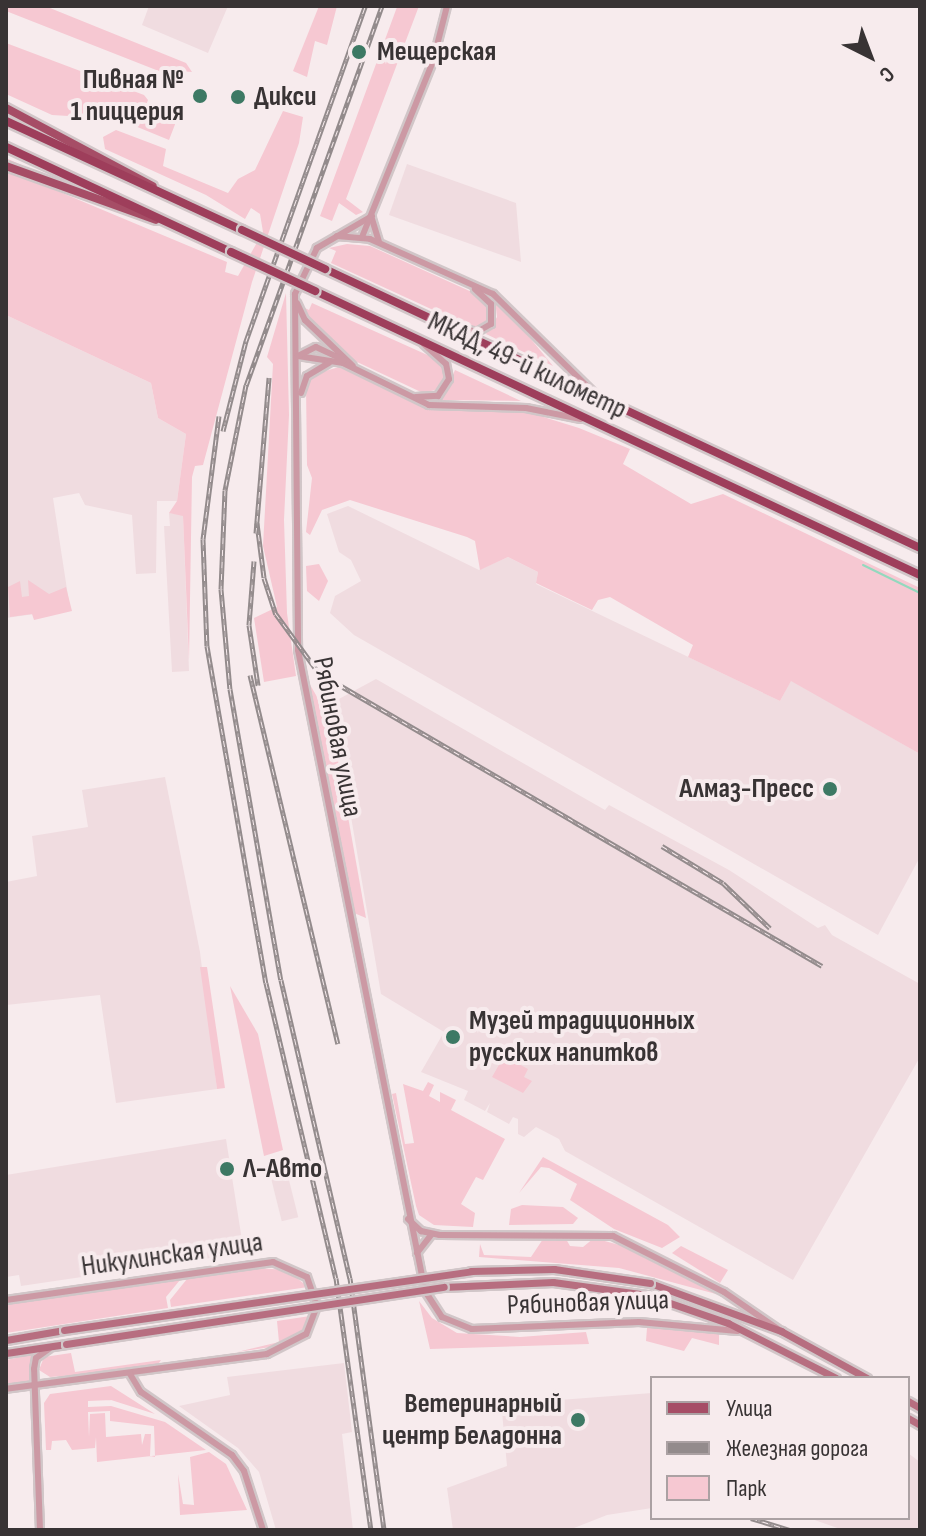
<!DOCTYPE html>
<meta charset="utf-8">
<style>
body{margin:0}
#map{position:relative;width:926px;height:1536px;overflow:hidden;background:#f7ebed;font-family:"Sofia Sans Condensed",sans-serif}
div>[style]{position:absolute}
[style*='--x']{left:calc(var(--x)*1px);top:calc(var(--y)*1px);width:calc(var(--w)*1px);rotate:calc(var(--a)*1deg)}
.built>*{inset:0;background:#f0dce0;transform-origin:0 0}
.green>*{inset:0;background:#f6c8d2}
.stream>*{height:2px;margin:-1px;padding:0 1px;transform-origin:1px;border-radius:1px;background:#93d9be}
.roads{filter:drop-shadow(2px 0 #d1c6c8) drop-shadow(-2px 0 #d1c6c8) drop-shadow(0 2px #d1c6c8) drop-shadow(0 -2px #d1c6c8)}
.tertiary>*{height:6px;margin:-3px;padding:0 3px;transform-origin:3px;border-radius:3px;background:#cc99a4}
.secondary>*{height:7px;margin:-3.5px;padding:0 3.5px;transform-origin:3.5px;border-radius:3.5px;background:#b76e80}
.primary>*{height:8px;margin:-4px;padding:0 4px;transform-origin:4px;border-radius:4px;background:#a64d66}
.trunk>*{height:8px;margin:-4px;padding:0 4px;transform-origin:4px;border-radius:4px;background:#9e3e5b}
.rail>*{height:5px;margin-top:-2.5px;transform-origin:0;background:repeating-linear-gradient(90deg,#f7ebed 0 6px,#938b8c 0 12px);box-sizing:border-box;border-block:2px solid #938b8c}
.bridges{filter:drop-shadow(2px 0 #d1c6c8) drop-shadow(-2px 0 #d1c6c8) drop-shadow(0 2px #d1c6c8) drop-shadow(0 -2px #d1c6c8)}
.secondary-bridge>*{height:7px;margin:-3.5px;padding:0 3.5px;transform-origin:3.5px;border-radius:3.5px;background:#b76e80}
.trunk-bridge>*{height:8px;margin:-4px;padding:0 4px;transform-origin:4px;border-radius:4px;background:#9e3e5b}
.dots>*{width:22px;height:22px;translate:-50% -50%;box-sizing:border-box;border:4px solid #f7ebed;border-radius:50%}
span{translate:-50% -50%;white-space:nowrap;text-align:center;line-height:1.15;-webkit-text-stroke:8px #f7ebed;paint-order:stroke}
.poi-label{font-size:28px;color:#383334;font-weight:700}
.left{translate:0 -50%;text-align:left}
.right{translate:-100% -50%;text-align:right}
.street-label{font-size:28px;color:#383334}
.frame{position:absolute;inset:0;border:8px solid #383334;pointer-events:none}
.legend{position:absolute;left:650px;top:1376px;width:260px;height:144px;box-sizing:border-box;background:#f7ebed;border:2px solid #aba1a3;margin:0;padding:10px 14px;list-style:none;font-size:24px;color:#383334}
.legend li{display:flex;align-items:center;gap:16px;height:40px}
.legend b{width:40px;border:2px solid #aba1a3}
.north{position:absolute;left:830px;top:16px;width:80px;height:80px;-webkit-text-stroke:6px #f7ebed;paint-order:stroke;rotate:138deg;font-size:22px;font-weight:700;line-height:32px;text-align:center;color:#383334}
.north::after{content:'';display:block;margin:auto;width:28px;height:36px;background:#383334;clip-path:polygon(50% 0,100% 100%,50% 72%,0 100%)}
</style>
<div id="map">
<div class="built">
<i style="clip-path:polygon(149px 6px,182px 7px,228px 6px,208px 53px,142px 25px)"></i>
<i style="clip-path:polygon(407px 164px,516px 203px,521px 262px,389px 215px)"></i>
<i style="clip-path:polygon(6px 315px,151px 383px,158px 418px,186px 434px,177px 501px,157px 501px,156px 573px,136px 574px,132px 515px,85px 505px,79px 493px,53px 498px,70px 609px,6px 618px)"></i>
<i style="clip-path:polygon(348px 506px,479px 570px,508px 557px,538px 572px,536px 584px,780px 701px,791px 680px,920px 754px,920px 857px,878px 935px,354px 635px,330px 613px,335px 596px,361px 581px,351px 560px,339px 552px,327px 514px)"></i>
<i style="clip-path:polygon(169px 513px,183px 515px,189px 671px,172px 672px,164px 526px,170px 526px)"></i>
<i style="clip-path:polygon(376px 679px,605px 810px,609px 805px,729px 870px,818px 928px,825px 925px,832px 935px,920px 984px,920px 1057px,793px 1280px,565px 1151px,559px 1139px,536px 1127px,524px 1137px,518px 1134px,518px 1119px,513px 1117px,509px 1124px,487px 1112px,490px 1103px,485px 1111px,464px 1100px,468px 1091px,421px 1072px,444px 1032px,381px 994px,335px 722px,337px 700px)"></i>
<i style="clip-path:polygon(165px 777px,200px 952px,217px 1089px,116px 1103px,100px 995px,6px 1005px,6px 882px,37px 876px,32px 836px,88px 827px,82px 790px)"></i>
<i style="clip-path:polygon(226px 1139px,244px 1253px,21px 1286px,19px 1275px,6px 1277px,6px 1175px)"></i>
<i style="left:283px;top:1156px;width:63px;height:17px;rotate:76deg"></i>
<i style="clip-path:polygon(344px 1363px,352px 1432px,342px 1434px,353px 1530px,276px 1530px,259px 1472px,238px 1448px,179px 1406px,230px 1395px,227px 1377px)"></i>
<i style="clip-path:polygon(652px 1393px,652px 1508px,607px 1515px,569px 1530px,453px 1530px,447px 1488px,507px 1466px,502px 1412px,546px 1414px,546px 1401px)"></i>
<i style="clip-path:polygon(908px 1453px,920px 1462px,920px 1530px,843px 1530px,809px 1518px,908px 1518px)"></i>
</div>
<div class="green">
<i style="clip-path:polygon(6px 6px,45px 6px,186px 63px,192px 72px,180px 71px,174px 77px,6px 11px)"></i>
<i style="clip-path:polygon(319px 6px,337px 6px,327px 45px,315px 41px,307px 77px,293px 71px)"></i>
<i style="clip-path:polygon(419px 6px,346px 199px,363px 212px,356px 215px,339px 203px,332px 221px,320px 216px,397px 7px)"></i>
<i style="clip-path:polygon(6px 43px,144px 95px,148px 100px,141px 118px,155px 124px,162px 108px,179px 114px,169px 140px,118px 119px,52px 115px,6px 94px)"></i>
<i style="clip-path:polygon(283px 111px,303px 117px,299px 143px,252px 282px,203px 465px,195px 466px,192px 477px,189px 661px,183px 516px,169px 513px,177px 501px,186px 434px,158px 418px,151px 383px,6px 315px,6px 158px,39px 173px,36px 182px,227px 262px,225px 272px,238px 276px,263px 232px,260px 214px,251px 208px,245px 219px,206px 195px,105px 149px,103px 137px,116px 130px,166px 149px,163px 166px,228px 193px,238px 179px,255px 170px)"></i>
<i style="clip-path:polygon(347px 244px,370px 246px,474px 293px,487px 307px,488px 322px,482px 327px,468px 326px,331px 263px,336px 251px,329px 248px)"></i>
<i style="clip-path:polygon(286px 293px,289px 415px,284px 520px,287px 613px,296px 676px,264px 682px,254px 618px,277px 607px,263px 546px,273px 364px,267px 357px)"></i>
<i style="clip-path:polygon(495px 300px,512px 316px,553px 366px,486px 334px,497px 317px)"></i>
<i style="clip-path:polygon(312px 303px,434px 358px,444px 369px,443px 381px,435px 390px,423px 393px,355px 361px,306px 317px,303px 307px,309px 310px)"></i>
<i style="clip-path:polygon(339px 367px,428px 408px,524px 411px,579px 428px,630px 449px,623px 464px,691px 504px,723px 494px,920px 588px,920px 754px,791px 681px,780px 701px,688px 657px,693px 645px,610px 597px,598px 600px,592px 610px,536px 583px,538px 572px,508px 557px,480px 570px,475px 541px,467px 537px,350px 500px,322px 510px,310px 535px,306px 532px,312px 478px,307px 465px,306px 386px,315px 374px)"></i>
<i style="clip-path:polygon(455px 370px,521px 401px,442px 400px)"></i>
<i style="clip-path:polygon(319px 564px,328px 581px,319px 601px,307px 591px,306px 566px)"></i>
<i style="clip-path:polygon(28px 580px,49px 594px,66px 587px,72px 611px,34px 620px,32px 614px,10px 617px,8px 587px,20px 581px,22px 597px,29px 596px)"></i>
<i style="clip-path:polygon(309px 683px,331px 721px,366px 918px,354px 913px)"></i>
<i style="clip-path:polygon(207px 967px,225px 1088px,217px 1089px,200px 967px)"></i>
<i style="clip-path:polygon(230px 986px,258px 1034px,283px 1150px,264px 1156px)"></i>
<i style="clip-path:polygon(504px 1056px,528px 1069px,524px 1077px,532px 1081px,523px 1093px,492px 1077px)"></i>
<i style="clip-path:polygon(428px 1082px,434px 1085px,429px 1096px,440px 1102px,440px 1092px,456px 1100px,451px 1110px,505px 1139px,483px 1180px,476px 1177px,461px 1204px,475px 1213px,473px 1227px,434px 1225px,419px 1215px,416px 1206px,392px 1094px,396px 1093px,405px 1144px,414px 1143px,403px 1084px,423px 1091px)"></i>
<i style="clip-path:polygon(543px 1157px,668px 1225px,680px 1237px,662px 1248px,614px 1229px,570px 1200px,577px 1184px,549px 1168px,541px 1167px,519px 1193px)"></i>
<i style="clip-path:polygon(522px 1205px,563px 1207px,578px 1218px,573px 1224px,509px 1225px,511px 1209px)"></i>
<i style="clip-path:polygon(594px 1238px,637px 1250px,716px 1294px,619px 1268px,479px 1257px,480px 1244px,484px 1255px,531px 1257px,543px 1239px,566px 1239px,570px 1246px,583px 1247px)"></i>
<i style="clip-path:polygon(681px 1246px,728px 1270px,720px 1283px,672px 1253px)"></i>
<i style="clip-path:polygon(256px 1268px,287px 1270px,308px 1287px,171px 1307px,170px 1300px,187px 1279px)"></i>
<i style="clip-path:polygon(180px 1280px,166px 1297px,168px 1308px,6px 1333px,6px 1304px)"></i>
<i style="clip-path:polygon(419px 1301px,432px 1318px,457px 1333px,520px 1337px,586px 1332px,589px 1344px,430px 1349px)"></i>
<i style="clip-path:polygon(310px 1316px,302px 1331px,278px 1346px,237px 1352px,279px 1342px,277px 1321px)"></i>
<i style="clip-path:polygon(689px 1327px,719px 1332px,719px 1345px,692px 1338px,684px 1351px,646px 1341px,647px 1328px)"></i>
<i style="clip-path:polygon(71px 1353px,75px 1372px,161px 1360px,157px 1366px,112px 1372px,50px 1377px,39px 1370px,44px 1357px)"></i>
<i style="clip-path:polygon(31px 1355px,32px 1383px,6px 1385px,6px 1360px)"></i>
<i style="clip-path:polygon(evenodd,111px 1386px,155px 1414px,111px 1400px,88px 1401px,88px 1407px,111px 1406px,165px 1422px,206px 1450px,97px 1462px,96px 1437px,95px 1448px,72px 1450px,66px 1440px,52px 1441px,51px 1450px,46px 1450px,44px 1403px,50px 1394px,111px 1386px,110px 1411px,110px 1421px,154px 1426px,155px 1457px,150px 1456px,151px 1434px,145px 1434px,142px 1445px,141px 1434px,106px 1437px,105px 1413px,90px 1414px,89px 1437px,88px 1412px,110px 1411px)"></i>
<i style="clip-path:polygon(209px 1452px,226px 1464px,247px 1510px,180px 1515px,178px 1474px,183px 1504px,194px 1505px,190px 1457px)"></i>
</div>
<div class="stream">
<i style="--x:863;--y:565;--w:64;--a:26.2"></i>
</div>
<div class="roads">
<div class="tertiary">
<i style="--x:372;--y:216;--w:64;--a:149.8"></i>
<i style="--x:317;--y:248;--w:51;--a:115.6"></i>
<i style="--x:295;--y:294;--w:356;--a:89.5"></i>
<i style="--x:298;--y:650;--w:653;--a:78.79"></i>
<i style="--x:425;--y:1291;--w:31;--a:57"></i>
<i style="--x:442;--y:1317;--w:32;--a:22"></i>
<i style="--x:472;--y:1329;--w:167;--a:-2.4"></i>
<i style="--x:639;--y:1322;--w:99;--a:5.2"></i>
<i style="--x:372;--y:219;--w:24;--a:73"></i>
<i style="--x:337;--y:236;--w:33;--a:5"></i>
<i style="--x:370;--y:239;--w:135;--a:24.1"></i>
<i style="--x:493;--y:294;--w:140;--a:44.4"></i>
<i style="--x:362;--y:237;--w:190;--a:-68"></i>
<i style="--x:433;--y:61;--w:57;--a:-75.7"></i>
<i style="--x:297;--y:303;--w:19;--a:65"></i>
<i style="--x:305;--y:320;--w:66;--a:43.8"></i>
<i style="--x:453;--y:326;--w:25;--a:14"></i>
<i style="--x:477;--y:332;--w:16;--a:-30"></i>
<i style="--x:491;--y:324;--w:20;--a:-90"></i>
<i style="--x:491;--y:304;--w:22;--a:-137"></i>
<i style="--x:298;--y:356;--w:46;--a:8.8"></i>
<i style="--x:343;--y:363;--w:96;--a:26"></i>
<i style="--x:429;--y:405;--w:97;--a:1.8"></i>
<i style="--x:526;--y:408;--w:56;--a:11.3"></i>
<i style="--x:298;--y:356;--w:20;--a:-27"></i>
<i style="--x:316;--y:347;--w:31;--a:25"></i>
<i style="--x:301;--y:393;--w:18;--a:-71"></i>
<i style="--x:307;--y:376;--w:26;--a:-31"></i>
<i style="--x:416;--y:397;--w:22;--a:-3"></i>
<i style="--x:438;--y:396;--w:20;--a:-57"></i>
<i style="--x:449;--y:379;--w:15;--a:-101"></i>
<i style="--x:446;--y:364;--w:30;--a:-138"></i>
<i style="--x:408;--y:1219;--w:18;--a:43"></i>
<i style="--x:421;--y:1231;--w:19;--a:12"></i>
<i style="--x:440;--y:1235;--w:173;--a:0.3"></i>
<i style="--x:613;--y:1236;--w:124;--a:26.8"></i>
<i style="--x:724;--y:1292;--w:65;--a:34.4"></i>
<i style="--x:417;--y:1253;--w:23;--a:-52"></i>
<i style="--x:6;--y:1300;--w:270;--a:-8.1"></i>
<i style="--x:273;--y:1262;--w:37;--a:24"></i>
<i style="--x:307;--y:1277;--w:31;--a:71"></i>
<i style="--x:317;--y:1306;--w:30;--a:111"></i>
<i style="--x:306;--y:1334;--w:44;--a:152.9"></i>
<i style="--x:267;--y:1354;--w:263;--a:172.4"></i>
<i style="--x:130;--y:1374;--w:21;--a:59"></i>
<i style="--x:141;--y:1392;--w:111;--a:34.7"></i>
<i style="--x:232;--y:1455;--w:20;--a:53"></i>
<i style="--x:244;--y:1471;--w:62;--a:72.1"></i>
<i style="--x:40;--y:1530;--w:161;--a:-92.1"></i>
<i style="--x:34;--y:1369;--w:11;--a:-80"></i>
<i style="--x:36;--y:1358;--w:16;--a:-35"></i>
</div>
<div class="secondary">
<i style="--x:650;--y:1283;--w:140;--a:20.1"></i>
<i style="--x:781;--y:1331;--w:98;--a:28.7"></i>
<i style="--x:444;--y:1287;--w:109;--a:-2.6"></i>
<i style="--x:553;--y:1282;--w:95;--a:7.9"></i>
<i style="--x:647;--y:1295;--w:86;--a:19.1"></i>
<i style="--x:728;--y:1323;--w:121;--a:27"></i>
<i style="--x:6;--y:1340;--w:59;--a:-9.8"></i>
<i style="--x:6;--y:1353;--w:61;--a:-8.5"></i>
<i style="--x:908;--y:1401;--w:14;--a:30"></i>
<i style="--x:908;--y:1418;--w:14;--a:30"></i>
</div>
<div class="primary">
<i style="--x:6;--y:108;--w:166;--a:28"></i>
<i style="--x:6;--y:166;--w:159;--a:19.8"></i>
</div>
<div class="trunk">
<i style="--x:6;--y:121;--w:260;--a:24.8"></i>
<i style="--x:6;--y:147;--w:248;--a:25"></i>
<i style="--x:325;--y:269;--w:657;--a:25.12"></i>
<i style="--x:315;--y:291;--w:668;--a:25.15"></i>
</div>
</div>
<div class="rail">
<i style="--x:382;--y:6;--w:403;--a:109.7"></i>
<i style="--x:246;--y:385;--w:107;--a:101.3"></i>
<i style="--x:225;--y:490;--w:99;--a:92.3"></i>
<i style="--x:221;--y:589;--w:100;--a:84.9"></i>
<i style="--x:230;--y:689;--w:295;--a:80.1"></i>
<i style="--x:281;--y:980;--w:306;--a:77"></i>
<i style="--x:350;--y:1278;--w:254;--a:82.3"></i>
<i style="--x:219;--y:416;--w:124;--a:97.4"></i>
<i style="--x:203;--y:539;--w:107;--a:87.9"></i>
<i style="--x:207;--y:646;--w:342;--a:80.1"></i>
<i style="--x:266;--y:983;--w:303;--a:76.7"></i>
<i style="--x:336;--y:1278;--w:254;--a:82.1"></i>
<i style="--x:223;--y:431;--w:93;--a:-75.7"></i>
<i style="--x:246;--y:341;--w:356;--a:-70.4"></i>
<i style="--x:257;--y:523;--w:55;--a:82.7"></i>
<i style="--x:264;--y:578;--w:38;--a:72"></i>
<i style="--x:276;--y:614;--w:82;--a:54"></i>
<i style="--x:256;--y:533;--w:156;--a:-85.2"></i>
<i style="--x:254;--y:561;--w:64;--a:94.5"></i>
<i style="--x:249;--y:625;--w:61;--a:81.5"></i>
<i style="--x:319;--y:673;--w:582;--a:30.22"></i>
<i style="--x:250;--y:675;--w:379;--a:76.6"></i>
<i style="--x:662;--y:846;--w:71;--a:31.2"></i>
<i style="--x:723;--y:883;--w:65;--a:43.8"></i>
<i style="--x:751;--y:1518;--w:41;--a:17.1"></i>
</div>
<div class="bridges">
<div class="secondary-bridge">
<i style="--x:64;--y:1330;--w:411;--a:-8.2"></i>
<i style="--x:471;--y:1271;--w:83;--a:-1.4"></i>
<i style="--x:554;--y:1269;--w:97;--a:8.3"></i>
<i style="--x:66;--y:1344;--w:382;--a:-8.6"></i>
</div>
<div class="trunk-bridge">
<i style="--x:242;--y:230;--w:92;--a:25.2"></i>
<i style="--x:231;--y:252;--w:93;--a:24.9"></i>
</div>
</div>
<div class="dots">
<i style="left:359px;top:52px;background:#3d7964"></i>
<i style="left:200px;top:96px;background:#3d7964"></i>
<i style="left:238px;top:97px;background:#3d7964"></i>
<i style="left:830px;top:789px;background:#3d7964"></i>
<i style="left:453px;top:1037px;background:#3d7964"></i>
<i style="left:227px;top:1169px;background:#3d7964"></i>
<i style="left:578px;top:1420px;background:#3d7964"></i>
</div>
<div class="poi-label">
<span class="left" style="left:377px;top:52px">Мещерская</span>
<span class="right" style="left:184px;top:96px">Пивная №<br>1 пиццерия</span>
<span class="left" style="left:254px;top:97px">Дикси</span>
<span class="right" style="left:814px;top:789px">Алмаз-Пресс</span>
<span class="left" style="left:469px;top:1037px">Музей традиционных<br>русских напитков</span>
<span class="left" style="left:243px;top:1169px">Л-Авто</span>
<span class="right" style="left:562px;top:1420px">Ветеринарный<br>центр Беладонна</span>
</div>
<div class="street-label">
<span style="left:527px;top:366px;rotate:25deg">МКАД, 49-й километр</span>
<span style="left:337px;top:737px;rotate:79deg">Рябиновая улица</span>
<span style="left:172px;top:1255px;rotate:-8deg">Никулинская улица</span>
<span style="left:588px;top:1303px;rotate:-2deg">Рябиновая улица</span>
</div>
<div class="frame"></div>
<ul class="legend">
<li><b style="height:10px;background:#a64d66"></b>Улица</li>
<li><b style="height:10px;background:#938b8c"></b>Железная дорога</li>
<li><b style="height:22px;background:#f6c8d2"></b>Парк</li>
</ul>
<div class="north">С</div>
</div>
